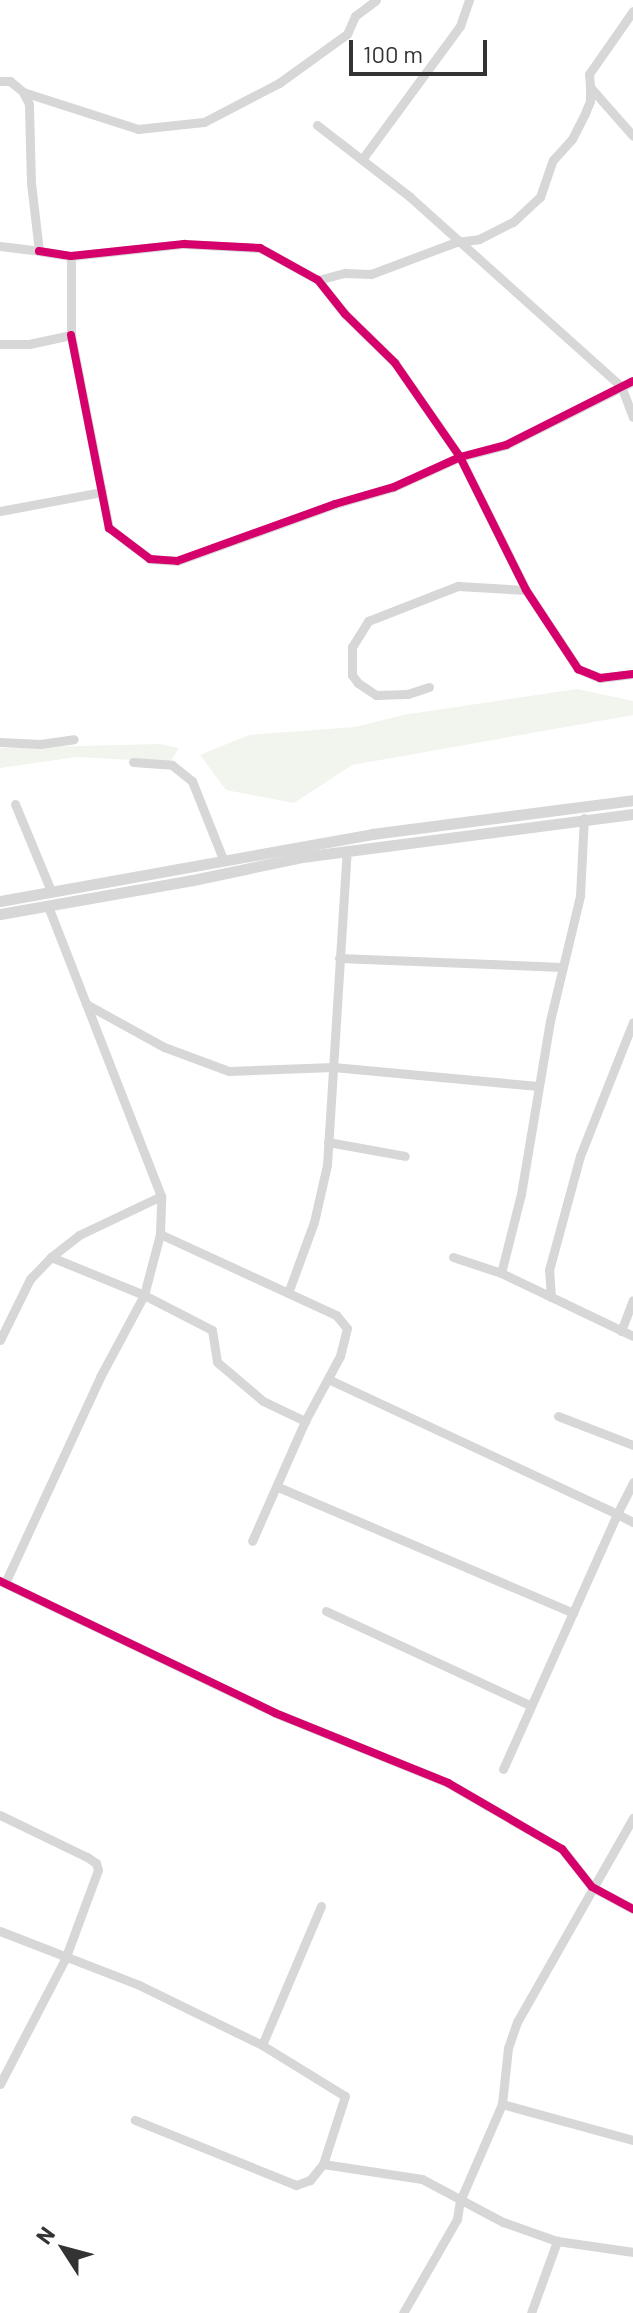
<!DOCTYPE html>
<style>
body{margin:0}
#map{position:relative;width:633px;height:2313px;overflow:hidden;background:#fff;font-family:Barlow,sans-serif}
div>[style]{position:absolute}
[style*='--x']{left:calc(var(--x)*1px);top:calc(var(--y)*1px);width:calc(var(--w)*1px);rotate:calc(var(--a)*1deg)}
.green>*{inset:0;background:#f1f5ed}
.minor>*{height:9px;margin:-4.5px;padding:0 4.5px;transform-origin:4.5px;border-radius:4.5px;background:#d7d7d7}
.tertiary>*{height:11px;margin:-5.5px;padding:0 5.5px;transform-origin:5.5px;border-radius:5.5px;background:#d7d7d7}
.cycleway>*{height:8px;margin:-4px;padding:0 4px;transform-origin:4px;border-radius:4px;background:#d6006c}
span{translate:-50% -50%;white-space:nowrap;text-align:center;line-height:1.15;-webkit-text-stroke:8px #fff;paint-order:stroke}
.north{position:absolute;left:24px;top:2209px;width:80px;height:80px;-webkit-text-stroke:6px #fff;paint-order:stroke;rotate:306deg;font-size:22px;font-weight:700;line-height:32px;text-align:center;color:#333}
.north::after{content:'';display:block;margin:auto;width:28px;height:36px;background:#333;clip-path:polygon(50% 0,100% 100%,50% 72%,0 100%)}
.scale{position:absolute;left:349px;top:40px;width:138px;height:36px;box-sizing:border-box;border:4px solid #333;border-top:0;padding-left:10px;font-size:24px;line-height:28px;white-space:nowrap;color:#333;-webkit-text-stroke:6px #fff;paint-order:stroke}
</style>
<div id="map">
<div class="green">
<i style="clip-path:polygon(577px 689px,633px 701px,633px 715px,352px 765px,294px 803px,226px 790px,200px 755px,249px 735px,355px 727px,403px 715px)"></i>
<i style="clip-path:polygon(160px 744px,179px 748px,170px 762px,77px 757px,0 768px,0 748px)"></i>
</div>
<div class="minor">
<i style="--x:0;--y:81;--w:10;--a:0"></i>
<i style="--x:10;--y:81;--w:17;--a:40"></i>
<i style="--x:23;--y:92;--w:121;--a:17.8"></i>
<i style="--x:138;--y:129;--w:66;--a:-6.1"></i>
<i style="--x:204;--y:122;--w:85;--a:-27.5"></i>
<i style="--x:279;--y:83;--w:84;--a:-35.8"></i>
<i style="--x:347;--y:34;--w:20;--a:-66"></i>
<i style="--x:355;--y:16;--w:26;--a:-37"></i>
<i style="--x:590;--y:87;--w:13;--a:-94"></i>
<i style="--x:589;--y:74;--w:77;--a:-55.1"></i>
<i style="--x:317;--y:125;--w:118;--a:37.7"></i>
<i style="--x:410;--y:197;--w:283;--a:41.9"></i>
<i style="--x:621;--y:386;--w:33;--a:69"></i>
<i style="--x:363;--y:158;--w:164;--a:-53.7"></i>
<i style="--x:460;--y:26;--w:28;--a:-71"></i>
<i style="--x:0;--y:246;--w:39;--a:7"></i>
<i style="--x:39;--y:251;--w:68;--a:-96.7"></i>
<i style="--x:31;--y:183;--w:79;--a:-91.5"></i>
<i style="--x:29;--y:104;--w:13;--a:-117"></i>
<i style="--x:39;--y:251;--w:32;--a:9"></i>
<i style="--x:71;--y:256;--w:114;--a:-6.1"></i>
<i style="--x:184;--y:244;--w:76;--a:3"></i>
<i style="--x:260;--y:248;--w:66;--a:28.9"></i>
<i style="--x:318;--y:280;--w:43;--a:51.5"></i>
<i style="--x:345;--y:314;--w:70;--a:44.4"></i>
<i style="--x:395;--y:363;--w:114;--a:55.3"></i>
<i style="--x:460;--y:457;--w:148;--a:63.6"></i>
<i style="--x:526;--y:590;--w:95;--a:56.6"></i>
<i style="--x:578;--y:669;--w:24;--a:22"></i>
<i style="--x:600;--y:678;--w:33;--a:-7"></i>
<i style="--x:318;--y:280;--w:28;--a:-15"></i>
<i style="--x:345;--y:273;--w:26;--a:2"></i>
<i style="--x:371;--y:274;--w:91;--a:-20.6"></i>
<i style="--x:456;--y:242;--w:23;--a:-7"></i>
<i style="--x:479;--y:239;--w:38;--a:-27"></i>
<i style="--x:513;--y:222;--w:37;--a:-43"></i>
<i style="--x:540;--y:197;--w:39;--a:-71"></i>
<i style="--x:553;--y:160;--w:28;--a:-48"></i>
<i style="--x:572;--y:139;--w:29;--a:-63"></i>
<i style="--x:585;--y:113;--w:13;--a:-67"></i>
<i style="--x:590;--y:101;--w:14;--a:-90"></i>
<i style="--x:590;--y:87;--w:65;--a:48.7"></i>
<i style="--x:71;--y:335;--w:197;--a:78.9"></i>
<i style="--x:109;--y:528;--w:51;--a:37.1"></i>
<i style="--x:150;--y:559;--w:27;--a:4"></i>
<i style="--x:177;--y:561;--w:168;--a:-19.8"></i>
<i style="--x:335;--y:504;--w:61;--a:-16.1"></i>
<i style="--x:394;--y:487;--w:72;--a:-24.4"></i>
<i style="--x:460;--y:457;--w:48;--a:-14.6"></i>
<i style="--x:506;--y:445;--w:142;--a:-26.7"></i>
<i style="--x:0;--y:344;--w:29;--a:0"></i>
<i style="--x:29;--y:344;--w:43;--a:-12.1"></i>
<i style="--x:71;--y:335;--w:79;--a:-90"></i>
<i style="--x:0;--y:511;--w:104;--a:-10.6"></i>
<i style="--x:429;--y:687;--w:23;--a:162"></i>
<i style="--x:407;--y:694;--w:31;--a:178"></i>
<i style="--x:376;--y:695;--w:22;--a:-146"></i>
<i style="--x:358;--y:683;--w:10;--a:-127"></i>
<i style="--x:352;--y:675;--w:28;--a:-90"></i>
<i style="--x:352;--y:647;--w:31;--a:-58"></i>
<i style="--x:368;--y:621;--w:97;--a:-21.3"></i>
<i style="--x:458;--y:586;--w:68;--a:3.4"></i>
<i style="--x:0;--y:742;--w:40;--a:2.9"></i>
<i style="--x:40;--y:744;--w:34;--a:-8"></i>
<i style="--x:133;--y:762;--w:39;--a:4"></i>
<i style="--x:172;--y:765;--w:26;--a:39"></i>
<i style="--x:192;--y:781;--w:84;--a:68.3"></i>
<i style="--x:15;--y:804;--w:94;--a:67.5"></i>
<i style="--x:339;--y:958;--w:223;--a:2.3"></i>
<i style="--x:86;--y:1004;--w:89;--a:28.9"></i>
<i style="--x:164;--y:1047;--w:69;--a:20.3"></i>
<i style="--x:229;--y:1071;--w:104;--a:-2.2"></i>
<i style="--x:333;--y:1067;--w:206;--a:5.3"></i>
<i style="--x:328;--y:1142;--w:78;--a:10.3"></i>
<i style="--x:160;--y:1234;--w:194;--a:24.7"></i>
<i style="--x:336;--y:1315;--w:17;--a:50"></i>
<i style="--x:347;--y:1328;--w:29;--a:104"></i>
<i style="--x:340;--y:1356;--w:74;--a:118.3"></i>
<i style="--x:305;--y:1421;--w:131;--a:113.8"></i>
<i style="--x:51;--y:1257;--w:36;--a:-38"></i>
<i style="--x:79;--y:1235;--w:91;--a:-25.4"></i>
<i style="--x:453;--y:1257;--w:51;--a:18.4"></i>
<i style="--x:501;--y:1273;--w:146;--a:25.5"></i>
<i style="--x:501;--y:1273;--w:81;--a:-75.8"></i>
<i style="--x:521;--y:1194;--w:175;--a:-80.5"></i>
<i style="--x:550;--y:1021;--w:129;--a:-76.5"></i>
<i style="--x:580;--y:896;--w:78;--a:-87.1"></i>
<i style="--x:288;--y:1293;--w:76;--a:-69.9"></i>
<i style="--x:314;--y:1222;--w:58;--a:-77.2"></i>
<i style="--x:327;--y:1165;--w:315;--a:-86.4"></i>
<i style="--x:551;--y:1297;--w:27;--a:-94"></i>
<i style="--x:549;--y:1270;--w:118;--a:-74.8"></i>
<i style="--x:580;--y:1156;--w:144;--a:-68.4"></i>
<i style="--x:621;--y:1331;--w:33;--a:-69"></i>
<i style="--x:0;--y:1340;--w:68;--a:-63.8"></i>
<i style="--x:30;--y:1279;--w:30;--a:-46"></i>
<i style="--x:51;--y:1257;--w:100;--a:22.2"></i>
<i style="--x:144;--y:1295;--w:63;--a:-75.3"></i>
<i style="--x:160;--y:1234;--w:38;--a:-88"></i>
<i style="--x:161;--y:1196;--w:311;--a:-111.3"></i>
<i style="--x:328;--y:1379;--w:319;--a:25"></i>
<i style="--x:617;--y:1514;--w:36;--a:-63"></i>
<i style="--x:558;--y:1416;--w:80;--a:21.1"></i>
<i style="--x:278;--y:1487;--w:321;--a:23.1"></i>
<i style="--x:0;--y:1581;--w:305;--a:25.6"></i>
<i style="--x:275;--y:1713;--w:187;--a:22"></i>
<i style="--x:448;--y:1783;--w:132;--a:30.1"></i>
<i style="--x:562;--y:1849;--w:48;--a:51.7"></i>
<i style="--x:592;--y:1887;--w:47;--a:28.2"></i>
<i style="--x:5;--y:1583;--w:227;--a:-65.2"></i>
<i style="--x:100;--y:1377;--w:93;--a:-61.8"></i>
<i style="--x:144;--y:1295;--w:76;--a:27.2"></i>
<i style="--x:212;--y:1330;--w:32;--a:81"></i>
<i style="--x:217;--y:1362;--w:60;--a:40.3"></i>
<i style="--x:263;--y:1401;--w:47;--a:25.5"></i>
<i style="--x:326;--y:1611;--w:224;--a:24.8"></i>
<i style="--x:503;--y:1769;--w:279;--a:-65.9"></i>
<i style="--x:617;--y:1514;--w:18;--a:27"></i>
<i style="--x:0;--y:1815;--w:97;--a:25.8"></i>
<i style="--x:87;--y:1857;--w:11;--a:34"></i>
<i style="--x:96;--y:1863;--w:7;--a:74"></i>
<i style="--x:98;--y:1870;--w:95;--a:110.3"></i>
<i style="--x:65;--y:1959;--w:141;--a:117.5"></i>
<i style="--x:0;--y:1931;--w:149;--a:21.2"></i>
<i style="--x:139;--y:1985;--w:137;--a:26"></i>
<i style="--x:262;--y:2045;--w:97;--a:31.6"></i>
<i style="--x:345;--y:2096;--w:71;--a:107.9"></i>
<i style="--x:323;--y:2164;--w:21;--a:129"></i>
<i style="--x:310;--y:2180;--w:15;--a:160"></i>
<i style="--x:296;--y:2185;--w:174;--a:-158"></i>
<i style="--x:262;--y:2045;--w:151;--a:-67"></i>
<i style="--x:502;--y:2104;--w:136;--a:15.4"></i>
<i style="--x:323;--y:2164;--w:100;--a:8.6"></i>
<i style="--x:422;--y:2179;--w:92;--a:28"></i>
<i style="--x:503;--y:2222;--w:57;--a:19.4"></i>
<i style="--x:557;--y:2241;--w:77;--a:8.2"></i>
<i style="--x:403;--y:2313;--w:108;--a:-60.1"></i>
<i style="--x:457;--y:2219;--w:18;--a:-81"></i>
<i style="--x:460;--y:2201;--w:106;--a:-66.6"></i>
<i style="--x:502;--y:2104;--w:56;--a:-83.9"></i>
<i style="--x:508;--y:2048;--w:28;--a:-71"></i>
<i style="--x:517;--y:2022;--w:235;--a:-60.4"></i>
<i style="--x:531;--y:2313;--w:77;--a:-70.1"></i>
</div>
<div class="tertiary">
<i style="--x:0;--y:901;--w:378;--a:-10.2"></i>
<i style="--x:372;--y:834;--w:263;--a:-7.4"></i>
<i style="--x:0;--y:914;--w:196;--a:-10"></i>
<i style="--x:193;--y:880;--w:111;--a:-11.9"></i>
<i style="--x:302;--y:857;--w:334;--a:-7.4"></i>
</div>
<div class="cycleway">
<i style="--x:39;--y:251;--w:32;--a:9"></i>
<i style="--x:71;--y:256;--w:114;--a:-6.1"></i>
<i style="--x:184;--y:244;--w:76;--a:3"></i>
<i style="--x:260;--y:248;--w:66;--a:28.9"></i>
<i style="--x:318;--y:280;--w:43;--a:51.5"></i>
<i style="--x:345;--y:314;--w:70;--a:44.4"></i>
<i style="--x:395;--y:363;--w:114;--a:55.3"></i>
<i style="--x:460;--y:457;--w:148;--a:63.6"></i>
<i style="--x:526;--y:590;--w:95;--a:56.6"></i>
<i style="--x:578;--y:669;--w:24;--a:22"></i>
<i style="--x:600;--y:678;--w:33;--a:-7"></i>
<i style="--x:71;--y:335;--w:197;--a:78.9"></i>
<i style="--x:109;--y:528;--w:51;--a:37.1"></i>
<i style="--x:150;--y:559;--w:27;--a:4"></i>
<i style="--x:177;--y:561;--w:168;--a:-19.8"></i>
<i style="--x:335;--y:504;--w:61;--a:-16.1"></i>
<i style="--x:394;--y:487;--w:72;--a:-24.4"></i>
<i style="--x:460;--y:457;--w:48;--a:-14.6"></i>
<i style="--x:506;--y:445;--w:142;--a:-26.7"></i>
<i style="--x:0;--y:1581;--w:305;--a:25.6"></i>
<i style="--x:275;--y:1713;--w:187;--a:22"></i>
<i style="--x:448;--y:1783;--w:132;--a:30.1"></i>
<i style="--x:562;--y:1849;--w:48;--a:51.7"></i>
<i style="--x:592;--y:1887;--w:47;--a:28.2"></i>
</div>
<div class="north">N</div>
<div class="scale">100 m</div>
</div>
